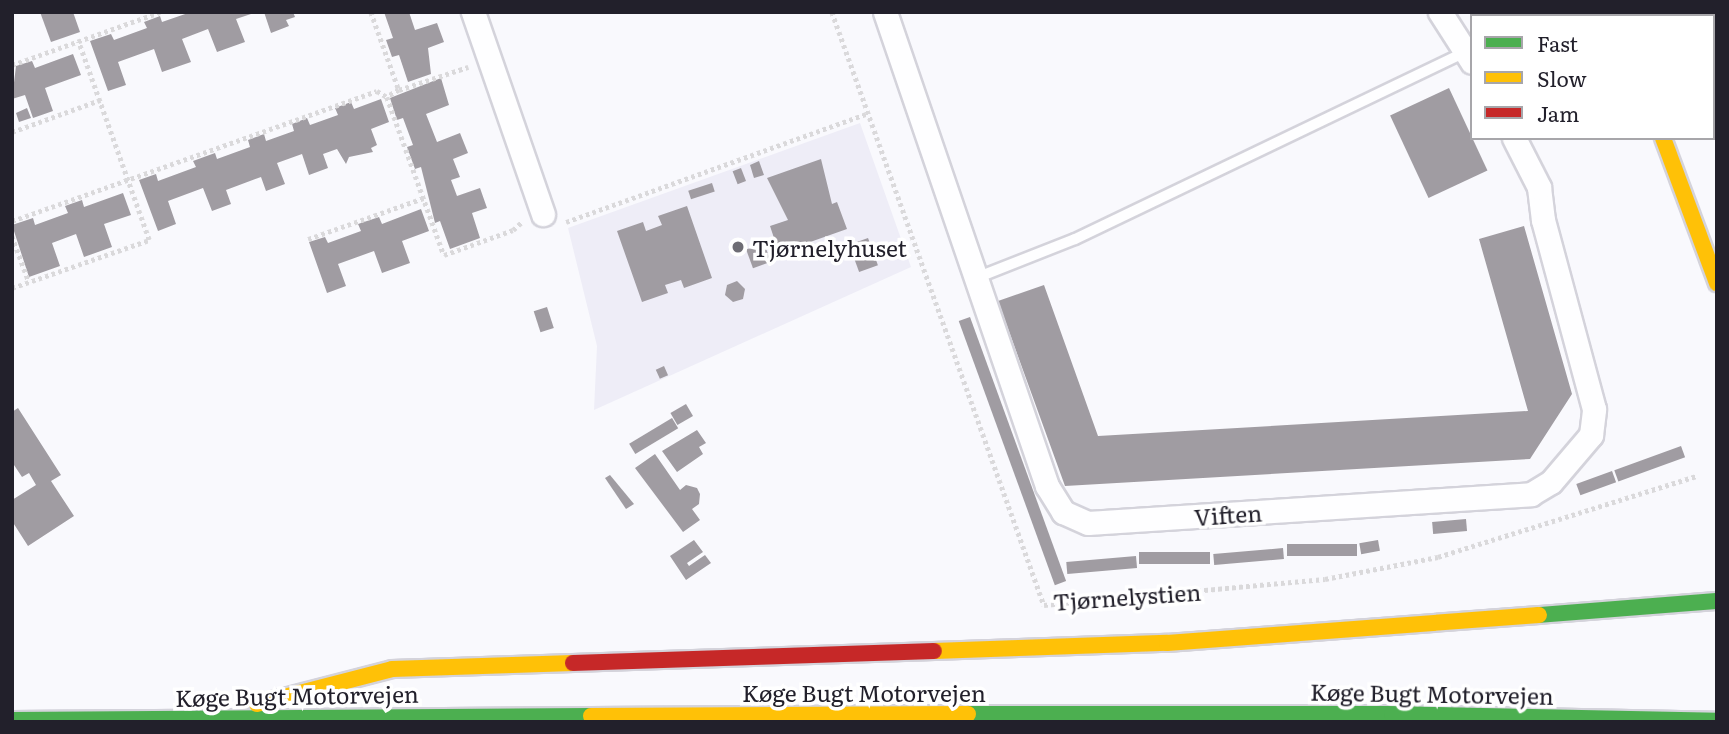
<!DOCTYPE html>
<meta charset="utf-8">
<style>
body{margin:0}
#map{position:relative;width:1729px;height:734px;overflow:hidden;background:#f9f9fd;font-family:Literata,serif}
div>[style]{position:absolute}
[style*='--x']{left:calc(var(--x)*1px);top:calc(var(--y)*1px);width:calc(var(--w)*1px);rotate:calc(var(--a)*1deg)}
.built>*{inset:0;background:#eeedf7}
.green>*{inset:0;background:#d9ece0}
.building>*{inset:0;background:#a09ca2;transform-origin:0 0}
.path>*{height:4.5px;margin-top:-2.25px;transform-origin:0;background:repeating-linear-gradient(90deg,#dad9db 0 3.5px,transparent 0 7px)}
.roads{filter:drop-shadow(2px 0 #d4d3db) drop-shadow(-2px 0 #d4d3db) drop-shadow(0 2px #d4d3db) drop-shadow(0 -2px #d4d3db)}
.lane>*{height:10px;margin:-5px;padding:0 5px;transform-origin:5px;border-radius:5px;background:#fefeff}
.street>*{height:23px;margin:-11.5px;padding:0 11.5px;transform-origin:11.5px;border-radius:11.5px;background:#fefeff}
.fast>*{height:16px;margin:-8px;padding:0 8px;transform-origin:8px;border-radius:8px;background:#4caf50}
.slow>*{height:16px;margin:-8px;padding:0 8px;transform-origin:8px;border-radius:8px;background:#ffc107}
.jam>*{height:16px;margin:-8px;padding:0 8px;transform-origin:8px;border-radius:8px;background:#c62828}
.dots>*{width:19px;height:19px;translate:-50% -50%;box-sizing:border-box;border:4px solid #fff;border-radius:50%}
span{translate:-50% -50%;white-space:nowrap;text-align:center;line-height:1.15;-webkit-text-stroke:7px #fff;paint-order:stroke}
.poi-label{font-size:23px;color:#22202b}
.left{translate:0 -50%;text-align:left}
.street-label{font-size:23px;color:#22202b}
.frame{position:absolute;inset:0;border:14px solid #22202b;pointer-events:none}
.legend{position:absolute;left:1470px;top:14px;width:245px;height:126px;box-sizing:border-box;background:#fff;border:2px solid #a7a6aa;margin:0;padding:9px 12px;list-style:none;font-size:21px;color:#22202b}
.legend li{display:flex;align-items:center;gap:14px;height:35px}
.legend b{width:35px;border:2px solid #a7a6aa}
</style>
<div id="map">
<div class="built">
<i style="clip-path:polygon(860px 123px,911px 267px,594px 410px,597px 346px,568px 228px)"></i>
</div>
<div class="green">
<i style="clip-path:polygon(1681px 12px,1717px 12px,1717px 101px,1713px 16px)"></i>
</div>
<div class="building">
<i style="clip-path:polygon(40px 12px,73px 12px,80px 32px,51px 42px)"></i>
<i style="clip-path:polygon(191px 12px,254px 13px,236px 19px,245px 42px,217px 52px,208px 29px,182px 39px,191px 62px,162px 72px,154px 49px,118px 62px,126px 85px,108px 91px,90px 41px,111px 34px,114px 40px,147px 28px,144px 22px,160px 16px,162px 22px)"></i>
<i style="clip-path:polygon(264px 12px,293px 12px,295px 17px,286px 20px,289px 26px,271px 33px)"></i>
<i style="clip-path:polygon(384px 12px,409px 12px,415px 30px,437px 23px,444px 42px,428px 48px,431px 74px,408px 82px,399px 55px,392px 57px,386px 40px,393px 38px)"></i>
<i style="clip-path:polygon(73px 54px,81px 75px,45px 88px,53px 111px,33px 118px,25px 95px,12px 99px,16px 66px,32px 61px,35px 68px)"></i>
<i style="clip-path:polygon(441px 78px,449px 105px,426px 114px,437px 142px,460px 133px,468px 153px,453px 159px,460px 177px,451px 180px,457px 196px,480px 188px,487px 208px,472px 213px,480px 238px,450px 249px,440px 221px,435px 223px,421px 167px,415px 169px,407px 147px,413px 145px,403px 118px,397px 120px,390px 98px)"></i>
<i style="left:1449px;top:88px;width:91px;height:65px;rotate:65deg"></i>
<i style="clip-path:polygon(381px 99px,389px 122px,371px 129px,377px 145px,371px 148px,373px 152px,349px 157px,346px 164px,337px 149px,323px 154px,328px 168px,309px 175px,302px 154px,277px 163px,285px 184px,266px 191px,261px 177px,226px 190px,231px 204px,212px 211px,203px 188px,168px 201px,176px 224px,158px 231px,139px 180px,156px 174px,158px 181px,196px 167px,193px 161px,215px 153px,217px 159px,250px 147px,248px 140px,264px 134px,266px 141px,294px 131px,292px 124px,307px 118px,310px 125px,338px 115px,335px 108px,351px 102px,354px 109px)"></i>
<i style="clip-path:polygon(27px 108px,31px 118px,19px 122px,16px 113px)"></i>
<i style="clip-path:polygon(821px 159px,832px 204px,837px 202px,847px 229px,779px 253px,770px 226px,788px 220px,767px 178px)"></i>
<i style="clip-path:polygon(759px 161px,764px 175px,754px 178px,750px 165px)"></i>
<i style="left:741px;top:168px;width:14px;height:9px;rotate:69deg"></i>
<i style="left:712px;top:183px;width:9px;height:25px;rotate:72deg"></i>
<i style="clip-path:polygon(123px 193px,131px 215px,104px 224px,112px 247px,84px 257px,76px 234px,52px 243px,60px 266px,29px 277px,12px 225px,33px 218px,35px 225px,68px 213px,65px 206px,82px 200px,84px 207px)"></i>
<i style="clip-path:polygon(687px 206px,712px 278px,684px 288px,681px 280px,665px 285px,668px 293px,642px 302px,617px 231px,643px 222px,646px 231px,662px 225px,658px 216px)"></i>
<i style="clip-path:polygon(421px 209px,429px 231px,402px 241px,410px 263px,382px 273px,374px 251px,338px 264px,346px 286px,327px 293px,309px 242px,325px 237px,328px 243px,361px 231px,358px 224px,379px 217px,382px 224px)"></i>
<i style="clip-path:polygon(1524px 226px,1572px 394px,1530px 459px,1065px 486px,998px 301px,1044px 285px,1098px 436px,1528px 411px,1479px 239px)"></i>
<i style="left:868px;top:238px;width:29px;height:20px;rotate:70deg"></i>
<i style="left:764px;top:243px;width:20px;height:19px;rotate:70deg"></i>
<i style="clip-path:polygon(737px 281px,745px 289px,743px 299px,733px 302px,725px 295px,727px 285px)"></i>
<i style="left:547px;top:307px;width:22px;height:14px;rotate:72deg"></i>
<i style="left:970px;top:317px;width:281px;height:12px;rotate:70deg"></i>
<i style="left:664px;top:366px;width:10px;height:9px;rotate:66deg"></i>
<i style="left:686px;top:404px;width:14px;height:18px;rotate:60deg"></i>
<i style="clip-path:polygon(18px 408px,61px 475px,51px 481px,74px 516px,28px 546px,12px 521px,12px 500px,36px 485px,29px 473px,22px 477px,12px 462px,12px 412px)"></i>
<i style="left:672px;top:418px;width:12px;height:50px;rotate:59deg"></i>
<i style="clip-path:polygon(697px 430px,706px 443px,699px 447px,703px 454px,677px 472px,662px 451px)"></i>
<i style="left:1681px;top:446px;width:12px;height:71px;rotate:70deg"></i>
<i style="clip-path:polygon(655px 454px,680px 490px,686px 485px,697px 488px,700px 494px,699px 504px,692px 509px,700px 520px,683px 532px,635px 468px)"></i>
<i style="left:1612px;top:471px;width:12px;height:38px;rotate:70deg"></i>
<i style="clip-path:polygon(610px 475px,634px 504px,626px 509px,605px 478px)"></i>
<i style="left:1466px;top:519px;width:12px;height:34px;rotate:85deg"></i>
<i style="clip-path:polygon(694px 540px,703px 552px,687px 563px,689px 566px,705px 555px,711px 563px,686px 580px,670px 556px)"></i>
<i style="left:1378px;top:540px;width:11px;height:19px;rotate:80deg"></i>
<i style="left:1357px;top:544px;width:12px;height:70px;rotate:90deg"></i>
<i style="left:1283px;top:548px;width:11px;height:70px;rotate:85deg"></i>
<i style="left:1210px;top:552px;width:12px;height:71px;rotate:90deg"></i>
<i style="left:1136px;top:556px;width:12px;height:70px;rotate:85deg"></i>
</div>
<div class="path">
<i style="--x:371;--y:12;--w:83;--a:70.3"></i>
<i style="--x:399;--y:90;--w:14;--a:150"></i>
<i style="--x:387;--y:97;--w:168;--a:70.2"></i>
<i style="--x:444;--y:255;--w:73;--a:-19.9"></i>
<i style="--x:513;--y:230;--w:12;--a:-42"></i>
<i style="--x:832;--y:12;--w:630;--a:70.33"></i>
<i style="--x:1044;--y:605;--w:282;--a:-5.3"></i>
<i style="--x:1325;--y:579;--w:115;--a:-11"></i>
<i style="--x:1438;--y:557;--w:270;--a:-17.4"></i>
<i style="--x:12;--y:65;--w:157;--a:-19.7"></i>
<i style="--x:399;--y:90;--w:73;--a:-18.4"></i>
<i style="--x:12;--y:132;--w:94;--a:-20"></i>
<i style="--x:12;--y:221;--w:387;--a:-19.6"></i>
<i style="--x:377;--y:91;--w:12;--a:31"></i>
<i style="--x:566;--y:222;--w:321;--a:-19.8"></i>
<i style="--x:12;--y:236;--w:49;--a:69.7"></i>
<i style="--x:308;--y:239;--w:123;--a:-19.5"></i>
<i style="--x:12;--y:288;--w:145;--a:-19.3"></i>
<i style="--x:149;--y:240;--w:211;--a:-109.6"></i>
</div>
<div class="roads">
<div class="lane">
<i style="--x:976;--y:278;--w:106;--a:-21.5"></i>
<i style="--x:1075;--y:239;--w:433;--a:-25.6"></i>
</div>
<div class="street">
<i style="--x:473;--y:12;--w:214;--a:70.9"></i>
<i style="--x:885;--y:12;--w:501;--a:71.13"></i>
<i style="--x:1047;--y:486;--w:31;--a:58"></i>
<i style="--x:1063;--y:512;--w:27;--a:24"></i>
<i style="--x:1088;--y:523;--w:444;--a:-3.7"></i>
<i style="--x:1531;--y:494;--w:23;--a:-31"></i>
<i style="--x:1551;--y:482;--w:62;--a:-49.6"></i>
<i style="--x:1591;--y:435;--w:26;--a:-83"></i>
<i style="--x:1594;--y:409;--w:196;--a:-105.1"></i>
<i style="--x:1543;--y:220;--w:33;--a:-97"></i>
<i style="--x:1539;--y:187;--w:55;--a:-117"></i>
<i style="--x:1440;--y:12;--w:59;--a:57.4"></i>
</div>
<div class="fast">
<i style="--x:1619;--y:12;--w:4;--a:76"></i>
<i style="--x:1539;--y:615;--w:179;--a:-4.5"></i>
<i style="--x:968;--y:714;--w:424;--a:0"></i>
<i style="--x:1392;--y:714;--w:325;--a:1.2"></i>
<i style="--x:12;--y:720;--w:579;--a:-0.4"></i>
</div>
<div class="slow">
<i style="--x:1663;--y:138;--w:155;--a:69.6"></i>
<i style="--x:934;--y:651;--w:233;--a:-2"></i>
<i style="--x:1167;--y:643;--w:373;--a:-4.3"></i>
<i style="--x:257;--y:704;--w:139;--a:-14.5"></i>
<i style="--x:392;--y:669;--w:181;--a:-1.9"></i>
<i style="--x:591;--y:716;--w:377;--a:-0.3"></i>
</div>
<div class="jam">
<i style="--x:573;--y:663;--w:361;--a:-1.9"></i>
</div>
</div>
<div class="dots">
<i style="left:738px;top:247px;background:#6d6c74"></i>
</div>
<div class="poi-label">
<span class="left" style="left:752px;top:247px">Tjørnelyhuset</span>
</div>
<div class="street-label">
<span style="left:1228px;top:514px;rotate:-4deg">Viften</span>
<span style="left:1127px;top:596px;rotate:-4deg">Tjørnelystien</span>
<span style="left:864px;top:692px">Køge Bugt Motorvejen</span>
<span style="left:1432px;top:693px;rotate:1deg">Køge Bugt Motorvejen</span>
<span style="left:297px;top:695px;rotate:-1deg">Køge Bugt Motorvejen</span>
</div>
<div class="frame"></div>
<ul class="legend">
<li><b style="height:9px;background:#4caf50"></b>Fast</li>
<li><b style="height:9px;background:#ffc107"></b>Slow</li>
<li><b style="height:9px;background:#c62828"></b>Jam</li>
</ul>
</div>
